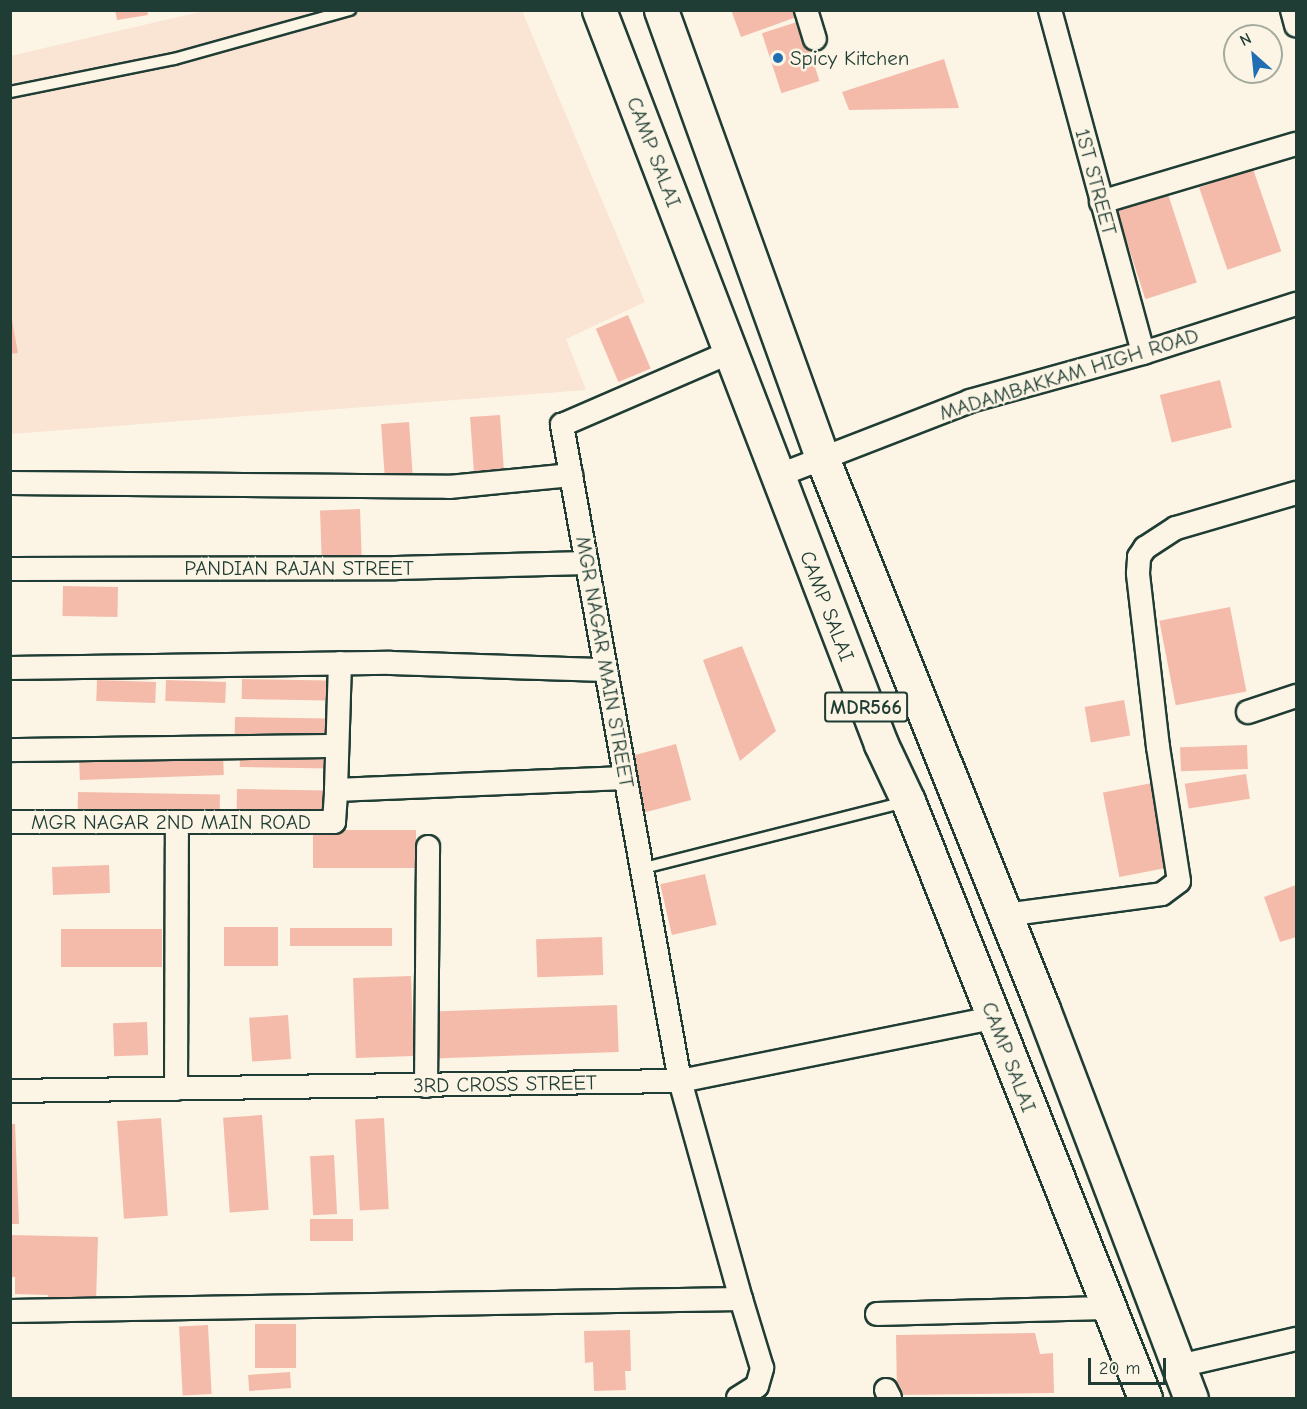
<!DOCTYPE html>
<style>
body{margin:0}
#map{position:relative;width:1307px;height:1409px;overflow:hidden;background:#fcf5e5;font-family:"Comic Neue",sans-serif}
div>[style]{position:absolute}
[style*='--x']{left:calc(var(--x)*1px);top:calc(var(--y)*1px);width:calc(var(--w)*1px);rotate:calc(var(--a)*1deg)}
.built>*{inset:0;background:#fae4d3}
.building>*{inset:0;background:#f4bbaa;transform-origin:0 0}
.roads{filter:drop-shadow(2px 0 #1f3d34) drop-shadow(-2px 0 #1f3d34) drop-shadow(0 2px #1f3d34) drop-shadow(0 -2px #1f3d34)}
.service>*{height:10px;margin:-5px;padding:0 5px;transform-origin:5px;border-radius:5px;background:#fcf5e5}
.minor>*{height:22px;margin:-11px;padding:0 11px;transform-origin:11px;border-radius:11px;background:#fcf5e5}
.primary>*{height:33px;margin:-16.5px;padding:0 16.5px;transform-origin:16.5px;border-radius:16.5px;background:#fcf5e5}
.dots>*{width:16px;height:16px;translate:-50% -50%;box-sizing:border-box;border:3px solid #fcf5e5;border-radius:50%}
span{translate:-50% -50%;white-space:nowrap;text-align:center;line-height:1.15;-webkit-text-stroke:5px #fcf5e5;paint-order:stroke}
.shield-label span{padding:2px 4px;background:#fcf5e5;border:2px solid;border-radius:4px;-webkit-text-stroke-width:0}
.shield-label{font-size:20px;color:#1f3d34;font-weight:700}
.poi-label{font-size:21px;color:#1f3d34}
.left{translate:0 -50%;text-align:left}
.street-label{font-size:21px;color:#1f3d34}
.frame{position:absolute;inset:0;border:12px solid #1f3d34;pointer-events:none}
.north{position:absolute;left:1223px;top:24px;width:60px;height:60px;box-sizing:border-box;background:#fcf5e5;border:2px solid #a4ab9e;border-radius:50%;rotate:333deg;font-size:16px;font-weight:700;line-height:24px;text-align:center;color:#1f3d34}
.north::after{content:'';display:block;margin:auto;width:21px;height:27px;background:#1f6fb2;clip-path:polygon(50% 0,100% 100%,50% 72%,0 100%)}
.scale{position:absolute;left:1088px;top:1358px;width:78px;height:27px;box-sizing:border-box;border:3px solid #1f3d34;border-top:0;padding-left:8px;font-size:18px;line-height:21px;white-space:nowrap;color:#1f3d34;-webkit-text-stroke:4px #fcf5e5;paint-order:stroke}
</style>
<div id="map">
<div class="built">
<i style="clip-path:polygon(204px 11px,522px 11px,645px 302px,566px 339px,586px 390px,11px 434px,10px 56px)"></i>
</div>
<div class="building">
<i style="clip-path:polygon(115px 10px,147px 10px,148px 15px,117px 20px)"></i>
<i style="clip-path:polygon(731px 10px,801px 10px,802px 15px,741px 37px)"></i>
<i style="left:800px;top:21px;width:63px;height:40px;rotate:72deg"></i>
<i style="clip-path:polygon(944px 59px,959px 108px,849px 110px,842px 92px)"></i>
<i style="left:1253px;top:169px;width:87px;height:57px;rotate:71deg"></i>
<i style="left:1168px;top:194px;width:93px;height:54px;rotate:72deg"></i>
<i style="clip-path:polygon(10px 309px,18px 353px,10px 354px)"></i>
<i style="left:628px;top:315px;width:58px;height:35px;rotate:67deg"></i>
<i style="left:1220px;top:380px;width:49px;height:62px;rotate:76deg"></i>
<i style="left:500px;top:415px;width:56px;height:30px;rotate:86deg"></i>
<i style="left:409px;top:422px;width:59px;height:28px;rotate:86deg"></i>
<i style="left:360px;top:509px;width:46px;height:40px;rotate:88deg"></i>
<i style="left:63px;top:586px;width:55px;height:30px;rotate:1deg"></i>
<i style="left:1230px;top:607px;width:86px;height:72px;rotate:79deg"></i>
<i style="clip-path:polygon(742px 646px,776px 731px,740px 761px,703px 660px)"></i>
<i style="left:242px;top:679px;width:85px;height:20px;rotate:1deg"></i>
<i style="left:97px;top:680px;width:59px;height:21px;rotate:2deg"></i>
<i style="left:166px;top:680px;width:60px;height:21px;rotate:2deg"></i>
<i style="left:1124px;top:700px;width:36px;height:40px;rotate:80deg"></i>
<i style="left:235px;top:717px;width:92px;height:25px;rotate:1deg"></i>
<i style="left:676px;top:744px;width:58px;height:49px;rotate:75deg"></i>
<i style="left:1247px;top:745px;width:24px;height:67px;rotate:88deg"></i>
<i style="left:223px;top:752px;width:23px;height:144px;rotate:88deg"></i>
<i style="left:240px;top:753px;width:88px;height:14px;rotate:1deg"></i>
<i style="left:1246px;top:774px;width:25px;height:62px;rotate:81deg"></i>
<i style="left:1152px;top:783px;width:86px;height:50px;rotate:79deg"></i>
<i style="left:237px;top:789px;width:89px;height:23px;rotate:1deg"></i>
<i style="left:78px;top:792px;width:142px;height:22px;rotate:1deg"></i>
<i style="left:416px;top:830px;width:38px;height:103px;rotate:90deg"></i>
<i style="left:109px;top:865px;width:28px;height:57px;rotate:88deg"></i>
<i style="left:705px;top:874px;width:52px;height:46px;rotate:77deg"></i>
<i style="clip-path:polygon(1296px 885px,1296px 937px,1280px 942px,1264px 897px)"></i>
<i style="left:278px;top:927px;width:39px;height:54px;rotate:90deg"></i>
<i style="left:392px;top:928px;width:18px;height:102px;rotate:90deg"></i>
<i style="left:61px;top:929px;width:101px;height:38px"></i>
<i style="left:602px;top:937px;width:38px;height:66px;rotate:88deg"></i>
<i style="left:411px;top:976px;width:80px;height:58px;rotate:88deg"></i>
<i style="left:617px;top:1005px;width:47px;height:184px;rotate:88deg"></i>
<i style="left:288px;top:1015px;width:44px;height:39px;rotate:86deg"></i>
<i style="left:147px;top:1022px;width:33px;height:34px;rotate:88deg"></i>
<i style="left:262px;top:1115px;width:95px;height:39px;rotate:86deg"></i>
<i style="left:161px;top:1118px;width:98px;height:44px;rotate:86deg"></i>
<i style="left:384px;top:1118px;width:91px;height:29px;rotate:87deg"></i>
<i style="clip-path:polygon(10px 1124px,15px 1124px,19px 1224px,10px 1224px)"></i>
<i style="left:334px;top:1155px;width:59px;height:24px;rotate:87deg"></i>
<i style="left:310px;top:1219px;width:43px;height:22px"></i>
<i style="clip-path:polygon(10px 1235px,98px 1237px,96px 1302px,47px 1301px,48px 1295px,15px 1294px,15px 1277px,10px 1277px)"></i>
<i style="left:296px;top:1324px;width:44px;height:41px;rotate:90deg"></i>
<i style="left:208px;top:1325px;width:69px;height:29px;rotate:87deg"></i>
<i style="clip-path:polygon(630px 1330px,631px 1371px,625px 1371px,626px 1390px,594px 1391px,593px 1362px,585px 1363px,584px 1331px)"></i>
<i style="clip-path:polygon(1035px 1333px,1040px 1354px,1053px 1353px,1054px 1393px,897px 1395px,896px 1335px)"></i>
<i style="left:290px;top:1372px;width:16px;height:42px;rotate:86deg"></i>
</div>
<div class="roads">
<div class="service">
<i style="--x:10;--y:92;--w:167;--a:-11.4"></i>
<i style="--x:174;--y:59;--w:183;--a:-15.6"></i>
<i style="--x:640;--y:869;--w:272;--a:-14.2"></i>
</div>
<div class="minor">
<i style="--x:806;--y:10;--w:30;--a:73"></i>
<i style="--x:1050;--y:10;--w:355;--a:74.8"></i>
<i style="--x:1292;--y:10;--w:16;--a:75"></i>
<i style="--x:1101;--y:202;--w:203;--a:-16.6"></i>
<i style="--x:777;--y:476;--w:207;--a:-21.2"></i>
<i style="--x:970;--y:401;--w:180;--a:-15.5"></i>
<i style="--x:1143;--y:353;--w:161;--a:-17.8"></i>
<i style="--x:10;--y:483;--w:439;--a:0.5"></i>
<i style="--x:449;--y:487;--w:123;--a:-5.6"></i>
<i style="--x:10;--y:569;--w:386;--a:-0.1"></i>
<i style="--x:396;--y:568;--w:191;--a:-1.5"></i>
<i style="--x:10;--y:668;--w:381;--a:-0.8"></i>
<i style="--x:391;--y:663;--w:215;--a:1.9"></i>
<i style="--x:1248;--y:712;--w:51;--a:-18.4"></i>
<i style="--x:10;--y:750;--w:327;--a:-0.7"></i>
<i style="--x:336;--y:790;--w:127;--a:-88.2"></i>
<i style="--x:10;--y:822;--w:324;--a:0"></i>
<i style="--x:334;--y:822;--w:32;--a:-86"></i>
<i style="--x:336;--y:790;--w:289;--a:-2.4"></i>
<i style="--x:1005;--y:915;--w:158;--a:-7.6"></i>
<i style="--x:1162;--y:894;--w:21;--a:-37"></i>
<i style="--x:1179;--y:881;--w:136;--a:-98.9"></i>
<i style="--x:1158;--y:747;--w:175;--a:-96.6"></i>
<i style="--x:1138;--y:573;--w:16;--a:-86"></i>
<i style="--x:1139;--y:557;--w:11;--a:-56"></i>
<i style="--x:1145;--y:548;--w:37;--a:-33"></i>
<i style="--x:1176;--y:528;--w:125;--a:-16.3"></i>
<i style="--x:426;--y:1086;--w:239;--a:-89.5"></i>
<i style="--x:176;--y:1089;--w:267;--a:-89.8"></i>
<i style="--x:10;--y:1091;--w:670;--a:-0.86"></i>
<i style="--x:680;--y:1081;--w:319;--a:-11.4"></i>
<i style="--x:10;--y:1311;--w:731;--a:-0.94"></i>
<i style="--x:741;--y:1299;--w:226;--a:-105.6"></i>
<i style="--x:680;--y:1081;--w:667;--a:-100.2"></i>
<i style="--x:562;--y:425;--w:184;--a:-23.4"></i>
<i style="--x:877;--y:1314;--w:229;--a:-1.5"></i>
<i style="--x:1179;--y:1366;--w:120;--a:-13"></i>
<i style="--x:886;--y:1390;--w:9;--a:63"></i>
<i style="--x:738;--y:1398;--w:22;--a:-32"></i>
<i style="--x:757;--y:1386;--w:19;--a:-74"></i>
<i style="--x:762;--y:1368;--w:72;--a:-106.9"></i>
</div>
<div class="primary">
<i style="--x:599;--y:10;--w:786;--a:68.98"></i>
<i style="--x:881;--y:744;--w:63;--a:64.7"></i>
<i style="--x:908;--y:801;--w:642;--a:68.35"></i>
<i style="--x:661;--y:10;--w:478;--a:70.2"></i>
<i style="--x:823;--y:460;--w:591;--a:68.16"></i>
<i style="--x:1043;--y:1009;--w:416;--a:69.2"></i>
</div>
</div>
<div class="dots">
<i style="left:778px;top:58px;background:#1f6fb2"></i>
</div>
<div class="shield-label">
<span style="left:866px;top:707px">MDR566</span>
</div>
<div class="poi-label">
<span class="left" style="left:790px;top:58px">Spicy Kitchen</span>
</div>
<div class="street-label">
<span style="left:654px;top:152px;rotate:69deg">CAMP SALAI</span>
<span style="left:1096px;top:182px;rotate:75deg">1ST STREET</span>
<span style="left:1069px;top:374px;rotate:-17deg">MADAMBAKKAM HIGH ROAD</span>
<span style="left:299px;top:568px">PANDIAN RAJAN STREET</span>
<span style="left:827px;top:606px;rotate:69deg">CAMP SALAI</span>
<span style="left:605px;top:662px;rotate:80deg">MGR NAGAR MAIN STREET</span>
<span style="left:171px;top:822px">MGR NAGAR 2ND MAIN ROAD</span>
<span style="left:1009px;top:1057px;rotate:69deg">CAMP SALAI</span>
<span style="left:505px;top:1084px;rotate:-1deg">3RD CROSS STREET</span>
</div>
<div class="frame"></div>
<div class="north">N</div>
<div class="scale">20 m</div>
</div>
